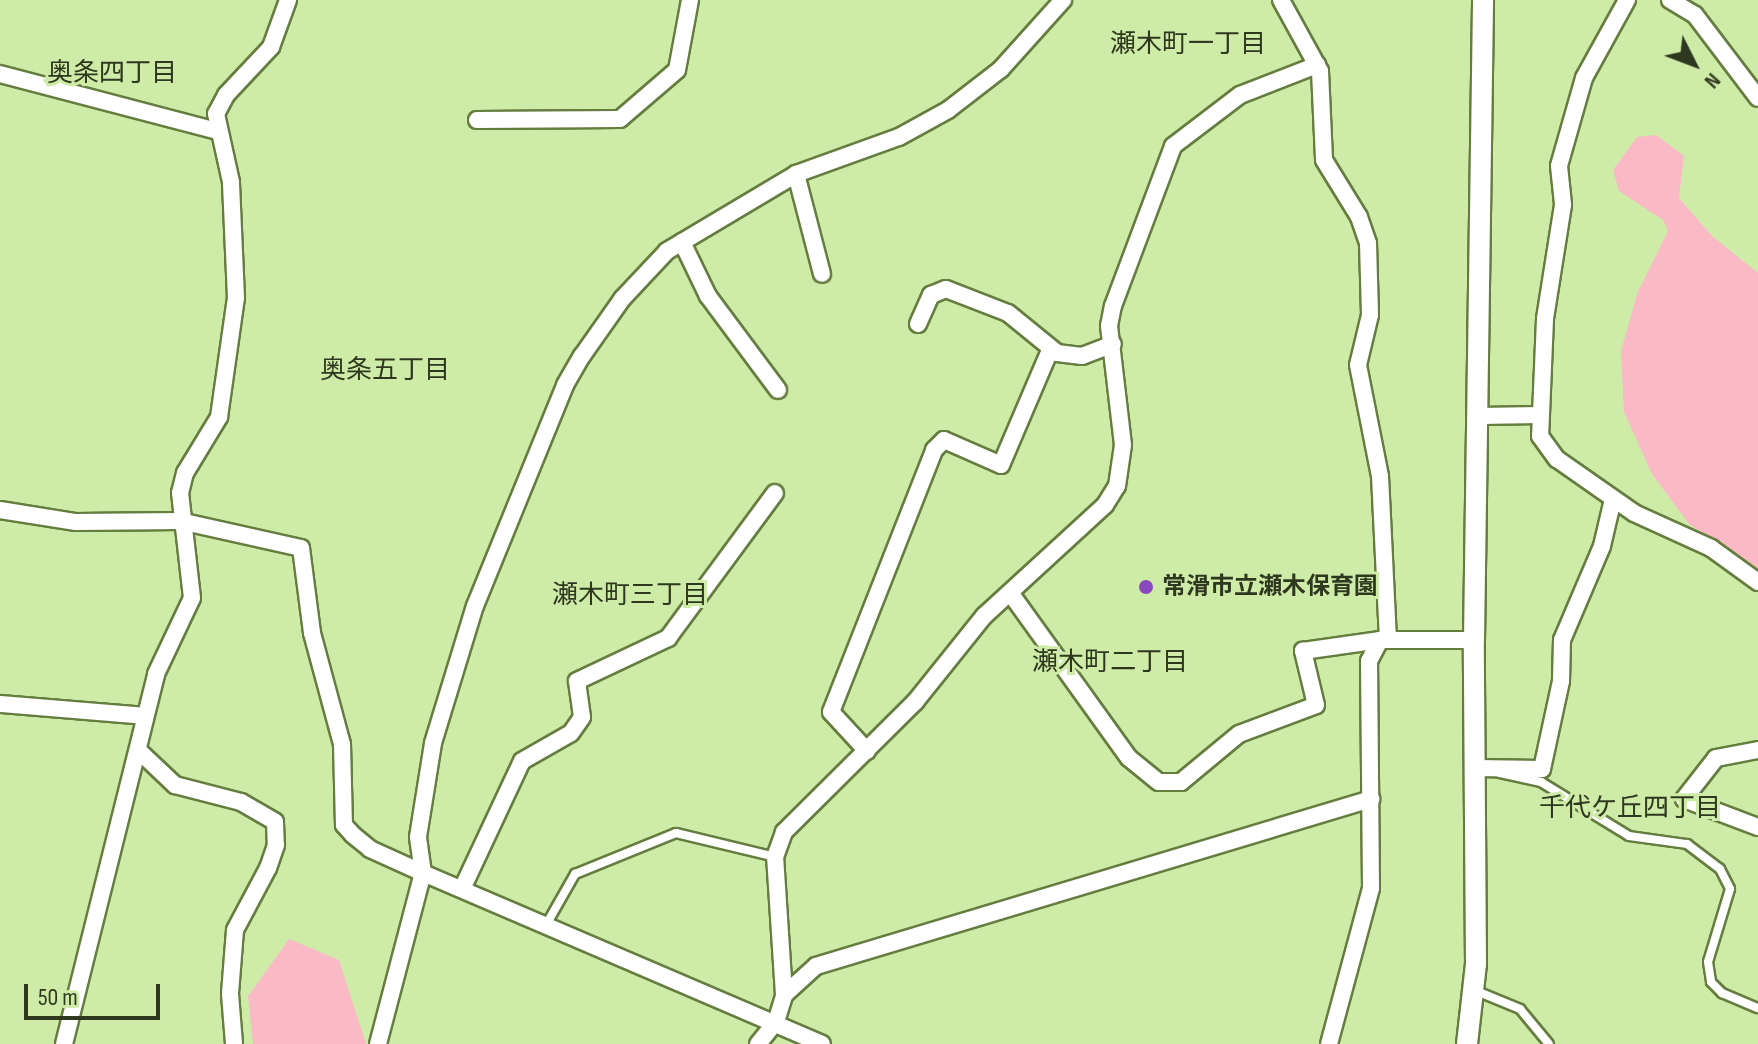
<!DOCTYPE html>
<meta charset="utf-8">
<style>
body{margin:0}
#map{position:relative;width:1758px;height:1044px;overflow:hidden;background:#cfeba8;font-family:"Sofia Sans Condensed","Noto Sans JP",sans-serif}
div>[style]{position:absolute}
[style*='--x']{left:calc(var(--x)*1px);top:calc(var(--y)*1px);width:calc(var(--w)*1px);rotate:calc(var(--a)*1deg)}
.green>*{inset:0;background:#f9bac6}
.roads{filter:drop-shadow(2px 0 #657d3f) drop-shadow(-2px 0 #657d3f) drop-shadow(0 2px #657d3f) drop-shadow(0 -2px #657d3f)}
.service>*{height:8px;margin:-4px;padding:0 4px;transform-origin:4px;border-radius:4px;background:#fff}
.minor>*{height:16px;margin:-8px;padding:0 8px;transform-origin:8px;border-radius:8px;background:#fff}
.tertiary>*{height:20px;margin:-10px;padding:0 10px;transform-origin:10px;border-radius:10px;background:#fff}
.dots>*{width:22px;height:22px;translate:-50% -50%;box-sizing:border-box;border:4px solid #cfeba8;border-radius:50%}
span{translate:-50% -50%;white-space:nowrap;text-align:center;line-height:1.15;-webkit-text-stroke:6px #cfeba8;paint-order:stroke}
.poi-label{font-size:24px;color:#2e381e;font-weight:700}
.left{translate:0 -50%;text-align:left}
.neighbourhood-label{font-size:26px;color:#2e381e}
.north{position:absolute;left:1654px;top:24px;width:80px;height:80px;-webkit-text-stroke:6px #cfeba8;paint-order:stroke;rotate:132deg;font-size:22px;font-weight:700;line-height:32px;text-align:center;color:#2e381e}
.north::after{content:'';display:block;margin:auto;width:28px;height:36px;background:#2e381e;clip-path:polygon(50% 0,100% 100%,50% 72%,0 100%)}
.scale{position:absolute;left:24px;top:984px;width:136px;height:36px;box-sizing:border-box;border:4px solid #2e381e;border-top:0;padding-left:10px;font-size:24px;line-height:28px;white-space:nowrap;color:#2e381e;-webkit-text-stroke:6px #cfeba8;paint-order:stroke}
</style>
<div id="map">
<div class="green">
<i style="clip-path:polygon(1656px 135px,1684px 156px,1679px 198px,1712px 236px,1758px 273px,1758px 568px,1689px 524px,1652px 474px,1624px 412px,1621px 351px,1637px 294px,1668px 231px,1663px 220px,1619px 191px,1613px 170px,1637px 137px)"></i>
<i style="clip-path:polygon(289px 939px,339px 960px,366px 1044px,253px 1044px,248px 996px)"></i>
</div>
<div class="roads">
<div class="service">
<i style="--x:1500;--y:773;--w:42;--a:12.4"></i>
<i style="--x:1541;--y:782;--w:103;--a:31.5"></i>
<i style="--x:1629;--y:836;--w:59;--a:7.9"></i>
<i style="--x:1687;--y:844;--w:41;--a:37.1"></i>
<i style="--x:1720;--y:869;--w:22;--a:63"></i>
<i style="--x:1730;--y:889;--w:76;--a:106.8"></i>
<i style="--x:1708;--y:962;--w:20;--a:81"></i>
<i style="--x:1711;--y:982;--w:16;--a:45"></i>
<i style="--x:1722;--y:993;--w:39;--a:23"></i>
<i style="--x:546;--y:925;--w:59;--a:-60.4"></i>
<i style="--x:575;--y:874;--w:109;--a:-22.1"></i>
<i style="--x:676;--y:833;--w:102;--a:13.6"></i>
<i style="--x:1474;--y:990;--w:50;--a:22.4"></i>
<i style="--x:1520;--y:1009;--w:45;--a:50.4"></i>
</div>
<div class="minor">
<i style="--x:1281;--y:0;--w:81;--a:61.2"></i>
<i style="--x:1320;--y:71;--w:89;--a:87.4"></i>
<i style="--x:1324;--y:160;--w:67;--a:58.4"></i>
<i style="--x:1359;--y:217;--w:28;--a:71"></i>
<i style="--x:1368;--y:243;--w:72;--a:88.4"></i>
<i style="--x:1370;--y:315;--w:51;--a:103.5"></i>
<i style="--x:1358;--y:365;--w:113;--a:78.8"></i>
<i style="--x:1380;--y:476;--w:163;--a:87.2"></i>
<i style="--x:1627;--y:0;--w:89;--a:118.9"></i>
<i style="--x:1584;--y:78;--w:91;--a:105.9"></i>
<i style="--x:1559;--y:166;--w:39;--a:84"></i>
<i style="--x:1563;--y:205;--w:115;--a:99"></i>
<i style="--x:1545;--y:319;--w:117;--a:92.4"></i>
<i style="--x:1540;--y:436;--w:29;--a:54"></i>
<i style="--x:1557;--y:459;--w:94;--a:35"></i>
<i style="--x:1634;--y:513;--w:85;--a:24.4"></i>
<i style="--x:1711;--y:548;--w:58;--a:35.9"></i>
<i style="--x:1670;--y:0;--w:29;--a:31"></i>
<i style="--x:1695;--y:15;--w:104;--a:52.8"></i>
<i style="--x:0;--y:74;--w:225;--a:14.7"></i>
<i style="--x:477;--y:120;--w:143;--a:-0.4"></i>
<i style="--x:620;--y:119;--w:75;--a:-40.7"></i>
<i style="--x:677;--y:70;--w:71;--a:-79.5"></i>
<i style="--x:796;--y:174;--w:103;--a:75.4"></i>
<i style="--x:682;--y:242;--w:60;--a:64.3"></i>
<i style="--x:708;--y:296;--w:117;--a:53.3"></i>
<i style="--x:918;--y:324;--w:32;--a:-66"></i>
<i style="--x:931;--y:295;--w:16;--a:-22"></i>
<i style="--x:946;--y:289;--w:66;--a:21.2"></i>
<i style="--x:1008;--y:313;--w:63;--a:39.2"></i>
<i style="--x:1057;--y:353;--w:25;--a:7"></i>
<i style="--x:1082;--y:356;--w:33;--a:-21"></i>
<i style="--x:1478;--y:416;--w:63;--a:-0.9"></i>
<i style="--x:0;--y:510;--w:77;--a:9"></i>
<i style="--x:76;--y:522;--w:104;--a:-0.6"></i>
<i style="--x:180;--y:521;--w:124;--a:12.6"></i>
<i style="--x:301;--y:548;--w:86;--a:82.6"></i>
<i style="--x:312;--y:633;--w:115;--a:74.9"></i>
<i style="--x:342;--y:744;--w:81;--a:88.6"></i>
<i style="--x:344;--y:825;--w:13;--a:48"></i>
<i style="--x:353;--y:835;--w:22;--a:39"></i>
<i style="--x:370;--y:849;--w:58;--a:24.4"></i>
<i style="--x:423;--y:873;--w:434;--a:23.2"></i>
<i style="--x:1011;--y:594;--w:202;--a:54.3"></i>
<i style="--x:1129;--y:758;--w:38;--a:39"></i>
<i style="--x:1159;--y:782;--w:22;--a:0"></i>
<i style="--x:1181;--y:782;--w:75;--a:-39.6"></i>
<i style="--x:1239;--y:734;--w:82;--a:-20.6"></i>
<i style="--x:1316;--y:705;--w:56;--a:-103.5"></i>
<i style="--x:1303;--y:651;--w:78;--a:-8.1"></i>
<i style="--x:0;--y:704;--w:145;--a:4.7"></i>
<i style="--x:1758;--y:750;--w:43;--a:169.2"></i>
<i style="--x:1716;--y:758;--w:52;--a:128"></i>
<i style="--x:1684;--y:799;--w:79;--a:20.7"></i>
<i style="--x:139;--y:751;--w:50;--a:43.4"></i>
<i style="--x:175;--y:785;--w:68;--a:14.4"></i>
<i style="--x:241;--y:802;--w:39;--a:30"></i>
<i style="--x:275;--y:822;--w:23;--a:88"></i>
<i style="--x:276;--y:845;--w:24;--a:109"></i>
<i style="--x:268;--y:868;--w:70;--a:118"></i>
<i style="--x:235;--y:930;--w:64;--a:94.5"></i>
<i style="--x:230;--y:994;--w:50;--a:85.4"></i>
<i style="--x:867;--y:751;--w:53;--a:-132.7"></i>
<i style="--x:831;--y:712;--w:282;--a:-68.5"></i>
<i style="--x:934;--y:450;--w:14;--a:-45"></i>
<i style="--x:944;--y:440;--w:62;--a:23.7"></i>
<i style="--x:1001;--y:465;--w:125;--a:-66.9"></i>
<i style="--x:1476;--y:768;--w:66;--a:0.9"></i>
<i style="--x:1542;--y:769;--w:90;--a:-77.8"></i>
<i style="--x:1561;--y:681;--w:41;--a:-88.6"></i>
<i style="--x:1562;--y:640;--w:102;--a:-66.9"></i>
<i style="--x:1602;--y:546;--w:48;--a:-76.8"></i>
<i style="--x:462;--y:889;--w:141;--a:-64.9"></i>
<i style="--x:522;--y:761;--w:56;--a:-29.7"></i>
<i style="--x:571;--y:733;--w:19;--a:-55"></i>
<i style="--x:582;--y:717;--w:36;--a:-98"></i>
<i style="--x:577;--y:681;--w:101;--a:-25.3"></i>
<i style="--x:668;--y:638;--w:180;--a:-53.6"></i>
<i style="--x:784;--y:995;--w:43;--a:-42.2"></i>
<i style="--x:816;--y:966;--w:580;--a:-16.75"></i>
<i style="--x:64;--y:1044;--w:381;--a:-76"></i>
<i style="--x:156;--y:674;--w:84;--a:-64.7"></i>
<i style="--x:192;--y:598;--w:106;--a:-96.5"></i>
<i style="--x:180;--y:493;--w:21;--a:-76"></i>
<i style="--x:185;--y:473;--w:66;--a:-58.7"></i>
<i style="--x:219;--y:417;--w:120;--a:-81.9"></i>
<i style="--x:236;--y:298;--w:116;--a:-92.5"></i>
<i style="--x:231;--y:182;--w:70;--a:-102.4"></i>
<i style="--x:216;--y:114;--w:21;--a:-62"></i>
<i style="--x:226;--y:95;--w:66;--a:-46.8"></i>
<i style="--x:271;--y:47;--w:50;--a:-70.1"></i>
<i style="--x:378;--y:1044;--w:177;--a:-75.3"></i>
<i style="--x:423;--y:873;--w:36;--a:-98"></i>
<i style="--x:418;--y:837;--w:95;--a:-80.9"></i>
<i style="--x:433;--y:743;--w:143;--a:-73"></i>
<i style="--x:475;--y:606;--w:239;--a:-67.8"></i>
<i style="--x:565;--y:385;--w:34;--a:-60"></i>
<i style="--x:582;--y:356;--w:70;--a:-54.9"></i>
<i style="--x:622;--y:299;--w:66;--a:-46.8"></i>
<i style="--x:667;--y:251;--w:150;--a:-30.8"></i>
<i style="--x:796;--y:174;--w:109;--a:-19.8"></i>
<i style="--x:899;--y:137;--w:56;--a:-28.9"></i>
<i style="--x:948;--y:110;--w:67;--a:-37.7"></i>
<i style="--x:1001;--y:69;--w:93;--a:-48.1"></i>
<i style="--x:758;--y:1044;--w:28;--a:-51"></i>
<i style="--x:776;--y:1022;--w:28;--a:-73"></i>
<i style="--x:784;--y:995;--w:138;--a:-93.7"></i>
<i style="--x:775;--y:857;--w:27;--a:-70"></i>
<i style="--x:784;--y:832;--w:185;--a:-44.8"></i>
<i style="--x:915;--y:702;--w:110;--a:-51.3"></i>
<i style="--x:984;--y:616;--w:164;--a:-42.5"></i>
<i style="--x:1105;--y:505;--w:22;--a:-58"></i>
<i style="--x:1117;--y:486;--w:41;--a:-81.7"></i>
<i style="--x:1123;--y:445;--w:120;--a:-96.7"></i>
<i style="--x:1109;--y:326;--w:20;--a:-79"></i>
<i style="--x:1113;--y:306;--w:171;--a:-69.4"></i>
<i style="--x:1173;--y:146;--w:84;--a:-37.3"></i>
<i style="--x:1240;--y:95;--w:83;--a:-21.3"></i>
<i style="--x:1329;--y:1044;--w:162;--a:-74.9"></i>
<i style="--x:1371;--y:888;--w:227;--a:-90.5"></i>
<i style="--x:1369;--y:661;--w:24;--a:-62"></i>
<i style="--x:1380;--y:640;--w:94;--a:0"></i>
</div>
<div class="tertiary">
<i style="--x:1467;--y:1044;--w:81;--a:-83.6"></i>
<i style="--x:1476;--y:964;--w:324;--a:-90.4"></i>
<i style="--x:1474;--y:640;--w:640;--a:-89.19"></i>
</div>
</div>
<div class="dots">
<i style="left:1146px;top:587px;background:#8948bd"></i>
</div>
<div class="poi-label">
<span class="left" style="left:1162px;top:587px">常滑市立瀬木保育園</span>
</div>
<div class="neighbourhood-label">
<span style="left:1188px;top:45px">瀬木町一丁目</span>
<span style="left:112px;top:74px">奥条四丁目</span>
<span style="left:385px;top:371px">奥条五丁目</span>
<span style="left:630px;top:596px">瀬木町三丁目</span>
<span style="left:1110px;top:663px">瀬木町二丁目</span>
<span style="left:1630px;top:809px">千代ケ丘四丁目</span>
</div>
<div class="north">N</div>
<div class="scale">50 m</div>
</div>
